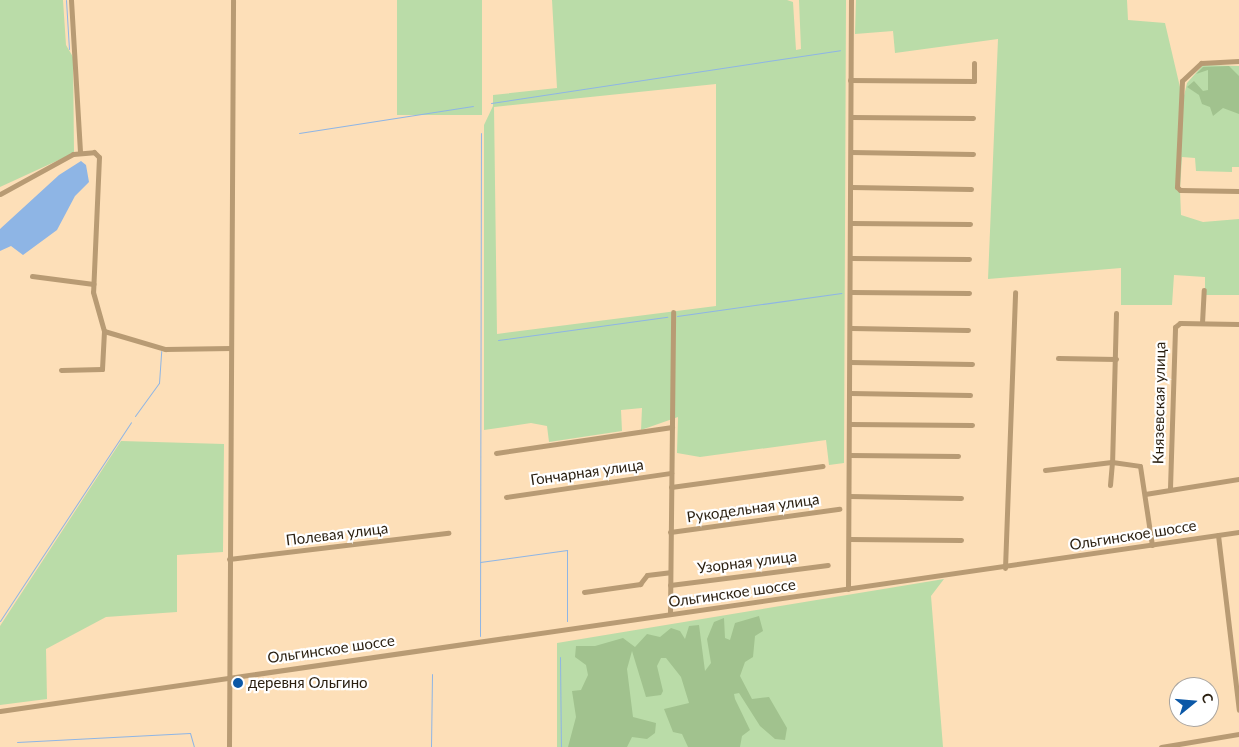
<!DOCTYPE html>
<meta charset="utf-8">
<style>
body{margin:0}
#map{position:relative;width:1239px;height:747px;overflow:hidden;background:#fddfb8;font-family:Lato,sans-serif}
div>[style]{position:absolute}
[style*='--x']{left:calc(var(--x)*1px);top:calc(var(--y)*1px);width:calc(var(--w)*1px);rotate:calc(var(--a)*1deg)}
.green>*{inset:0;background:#badca8;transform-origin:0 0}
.forest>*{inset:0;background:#a1c28e}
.water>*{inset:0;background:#8eb5e5}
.stream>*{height:1px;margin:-0.5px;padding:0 0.5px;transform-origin:0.5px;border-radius:0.5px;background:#8eb5e5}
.minor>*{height:5px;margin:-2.5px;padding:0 2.5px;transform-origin:2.5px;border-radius:2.5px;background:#b89b74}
.dots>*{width:14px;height:14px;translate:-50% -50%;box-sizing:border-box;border:2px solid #fff;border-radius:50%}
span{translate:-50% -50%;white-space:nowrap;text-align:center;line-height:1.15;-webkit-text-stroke:4.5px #fff;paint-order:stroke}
.street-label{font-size:15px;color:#2a1f10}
.poi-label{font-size:15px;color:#2a1f10}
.left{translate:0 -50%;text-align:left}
.north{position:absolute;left:1169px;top:677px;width:50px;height:50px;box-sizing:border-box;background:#fff;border:1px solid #aaa59f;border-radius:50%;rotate:73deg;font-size:14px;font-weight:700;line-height:20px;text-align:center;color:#2a1f10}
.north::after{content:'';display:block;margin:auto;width:18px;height:22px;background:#0b58a7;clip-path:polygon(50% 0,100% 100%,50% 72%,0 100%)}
</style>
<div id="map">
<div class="green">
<i style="clip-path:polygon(0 0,63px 0,66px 45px,73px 57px,74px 153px,0 187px)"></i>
<i style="left:397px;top:0;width:85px;height:115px"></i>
<i style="clip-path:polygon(evenodd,552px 0,787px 0,793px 2px,796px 50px,801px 49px,799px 0,846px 0,844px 463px,829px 465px,826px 440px,700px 457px,677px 453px,678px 417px,641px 430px,642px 408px,621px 410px,622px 431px,549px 442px,547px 426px,531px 423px,484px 430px,484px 125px,493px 106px,493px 95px,557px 88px,552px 0,716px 84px,716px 306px,497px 334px,494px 107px,716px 84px)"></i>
<i style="clip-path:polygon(856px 0,1127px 0,1128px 20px,1165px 23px,1183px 100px,1187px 83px,1203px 65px,1239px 66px,1239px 167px,1232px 167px,1232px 172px,1196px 171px,1195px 158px,1182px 157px,1180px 190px,1181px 215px,1203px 222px,1239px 219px,1239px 295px,1205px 295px,1205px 277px,1174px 275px,1172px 305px,1121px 305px,1121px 268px,988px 279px,998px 39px,895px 53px,893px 31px,855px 34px)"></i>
<i style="clip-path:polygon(121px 441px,224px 444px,223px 552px,177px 555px,177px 612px,106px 617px,46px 649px,47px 699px,0 705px,0 626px)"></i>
<i style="clip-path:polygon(944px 579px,931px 596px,943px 747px,557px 747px,557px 643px)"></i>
</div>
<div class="forest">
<i style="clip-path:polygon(1229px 66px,1239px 76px,1239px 114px,1223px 108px,1213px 116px,1210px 107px,1202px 104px,1199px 95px,1187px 87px,1194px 81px,1203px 91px,1208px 90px,1208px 70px,1196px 74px,1203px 67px)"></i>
<i style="clip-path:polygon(759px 616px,763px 631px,755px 636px,753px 657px,745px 662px,740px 676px,752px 699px,769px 697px,787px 728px,785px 740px,775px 739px,760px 726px,739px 693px,734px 694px,735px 699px,750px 730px,742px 736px,740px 747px,688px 747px,682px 734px,673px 732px,664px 709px,689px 703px,681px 677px,666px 658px,661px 658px,657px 666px,663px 691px,661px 695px,646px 697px,632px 651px,627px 669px,633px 717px,656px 723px,655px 733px,647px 739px,632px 737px,627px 747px,568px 747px,576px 717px,572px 691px,581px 690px,588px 675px,586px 665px,575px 657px,576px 646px,595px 646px,623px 638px,635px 647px,647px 634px,660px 637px,671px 628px,680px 631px,685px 639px,689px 626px,699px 625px,705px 671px,711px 663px,707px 639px,714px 622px,724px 618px,725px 638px,730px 640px,735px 623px)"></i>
</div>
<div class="water">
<i style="clip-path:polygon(81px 161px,86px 165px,89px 182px,75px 196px,57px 230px,23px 255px,11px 246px,0 251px,0 229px,59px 175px)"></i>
</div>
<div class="stream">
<i style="--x:66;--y:0;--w:49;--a:86.5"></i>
<i style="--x:491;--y:103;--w:353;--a:-8.6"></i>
<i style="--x:299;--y:133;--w:176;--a:-8.8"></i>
<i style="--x:677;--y:316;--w:166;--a:-8"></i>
<i style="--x:498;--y:340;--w:171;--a:-7.8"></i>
<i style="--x:135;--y:416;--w:41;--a:-54"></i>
<i style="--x:159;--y:383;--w:32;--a:-86"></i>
<i style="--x:480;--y:562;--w:88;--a:-7.9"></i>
<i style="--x:567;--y:550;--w:71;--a:90"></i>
<i style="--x:0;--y:621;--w:238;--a:-56.6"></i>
<i style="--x:480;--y:636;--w:503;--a:-89.89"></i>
<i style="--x:560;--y:657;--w:90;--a:89.4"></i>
<i style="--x:17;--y:742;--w:173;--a:-3"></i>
<i style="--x:190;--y:733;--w:15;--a:74"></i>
<i style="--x:431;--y:747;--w:73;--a:-89.2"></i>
</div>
<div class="minor">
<i style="--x:71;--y:0;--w:152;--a:86.6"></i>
<i style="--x:1239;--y:61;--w:38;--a:177"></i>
<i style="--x:1201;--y:63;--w:26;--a:137"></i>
<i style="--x:1182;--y:81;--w:106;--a:92.7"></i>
<i style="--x:1177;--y:187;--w:4;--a:45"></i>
<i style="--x:1180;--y:190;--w:59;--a:1"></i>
<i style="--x:850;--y:80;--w:124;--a:0.5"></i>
<i style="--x:974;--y:81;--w:18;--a:-90"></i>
<i style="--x:851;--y:117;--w:122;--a:0.5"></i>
<i style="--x:851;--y:152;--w:122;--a:0.9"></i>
<i style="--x:851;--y:187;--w:120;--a:1"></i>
<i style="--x:0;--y:194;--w:83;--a:-28.7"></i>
<i style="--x:73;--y:154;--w:21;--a:-5"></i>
<i style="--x:94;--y:152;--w:7;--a:45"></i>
<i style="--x:99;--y:157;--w:135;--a:92.5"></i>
<i style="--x:93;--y:292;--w:41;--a:74.2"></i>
<i style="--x:104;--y:331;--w:64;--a:16.4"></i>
<i style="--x:165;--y:349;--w:66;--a:-0.9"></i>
<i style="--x:851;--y:223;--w:119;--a:0.5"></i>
<i style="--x:851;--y:258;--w:118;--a:0.5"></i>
<i style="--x:32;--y:276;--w:62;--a:7.5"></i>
<i style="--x:851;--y:292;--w:118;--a:0.5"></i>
<i style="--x:1116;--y:313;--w:149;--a:91.5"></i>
<i style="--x:1112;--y:462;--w:28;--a:8"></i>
<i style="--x:1140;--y:466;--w:80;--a:81.4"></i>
<i style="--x:1202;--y:323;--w:33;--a:-87"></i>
<i style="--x:851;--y:328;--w:117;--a:1"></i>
<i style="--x:1058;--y:358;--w:58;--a:1"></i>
<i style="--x:850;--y:362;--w:122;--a:0.9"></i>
<i style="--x:61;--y:370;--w:41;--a:-1.4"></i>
<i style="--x:102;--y:369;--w:38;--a:-87"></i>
<i style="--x:850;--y:393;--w:120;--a:1"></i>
<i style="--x:850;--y:424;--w:122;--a:0.5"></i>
<i style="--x:496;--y:453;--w:178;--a:-8.4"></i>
<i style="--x:849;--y:455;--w:109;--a:0.5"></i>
<i style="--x:1045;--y:470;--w:67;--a:-6.8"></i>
<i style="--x:1112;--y:462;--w:23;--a:95"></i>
<i style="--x:671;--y:487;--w:153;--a:-7.9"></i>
<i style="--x:1170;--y:488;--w:161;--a:-88.2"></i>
<i style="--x:1175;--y:327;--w:6;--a:-39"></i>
<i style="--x:1180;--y:323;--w:59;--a:1"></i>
<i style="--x:1145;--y:494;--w:95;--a:-9.1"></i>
<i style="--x:849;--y:496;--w:112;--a:1"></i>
<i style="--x:506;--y:497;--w:167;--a:-8.3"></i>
<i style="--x:670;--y:532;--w:171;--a:-7.8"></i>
<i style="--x:1218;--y:535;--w:176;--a:83.2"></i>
<i style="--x:849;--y:539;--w:112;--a:0.5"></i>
<i style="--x:229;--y:559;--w:221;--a:-6.8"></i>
<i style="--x:1005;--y:568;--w:276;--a:-87.9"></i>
<i style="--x:670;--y:585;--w:159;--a:-7.2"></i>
<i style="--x:848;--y:589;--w:589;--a:-89.71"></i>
<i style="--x:584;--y:592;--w:57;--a:-8.1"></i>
<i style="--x:640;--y:584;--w:11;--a:-52"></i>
<i style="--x:647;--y:575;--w:23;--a:-7"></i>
<i style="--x:670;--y:614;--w:302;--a:-89.4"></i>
<i style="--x:0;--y:711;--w:1252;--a:-8.22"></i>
<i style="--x:229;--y:747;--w:747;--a:-89.69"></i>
<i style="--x:1161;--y:747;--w:79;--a:-9.5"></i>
</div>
<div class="dots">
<i style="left:238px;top:683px;background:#0b58a7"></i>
</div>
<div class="street-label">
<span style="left:1159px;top:403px;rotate:-89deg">Князевская улица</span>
<span style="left:587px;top:472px;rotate:-8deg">Гончарная улица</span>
<span style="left:753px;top:508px;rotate:-8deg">Рукодельная улица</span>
<span style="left:337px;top:534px;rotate:-7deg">Полевая улица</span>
<span style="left:1133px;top:535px;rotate:-9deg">Ольгинское шоссе</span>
<span style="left:747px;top:562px;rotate:-7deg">Узорная улица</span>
<span style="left:732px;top:593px;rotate:-8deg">Ольгинское шоссе</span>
<span style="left:331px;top:649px;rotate:-8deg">Ольгинское шоссе</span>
</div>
<div class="poi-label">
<span class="left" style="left:248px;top:683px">деревня Ольгино</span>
</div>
<div class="north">С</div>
</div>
